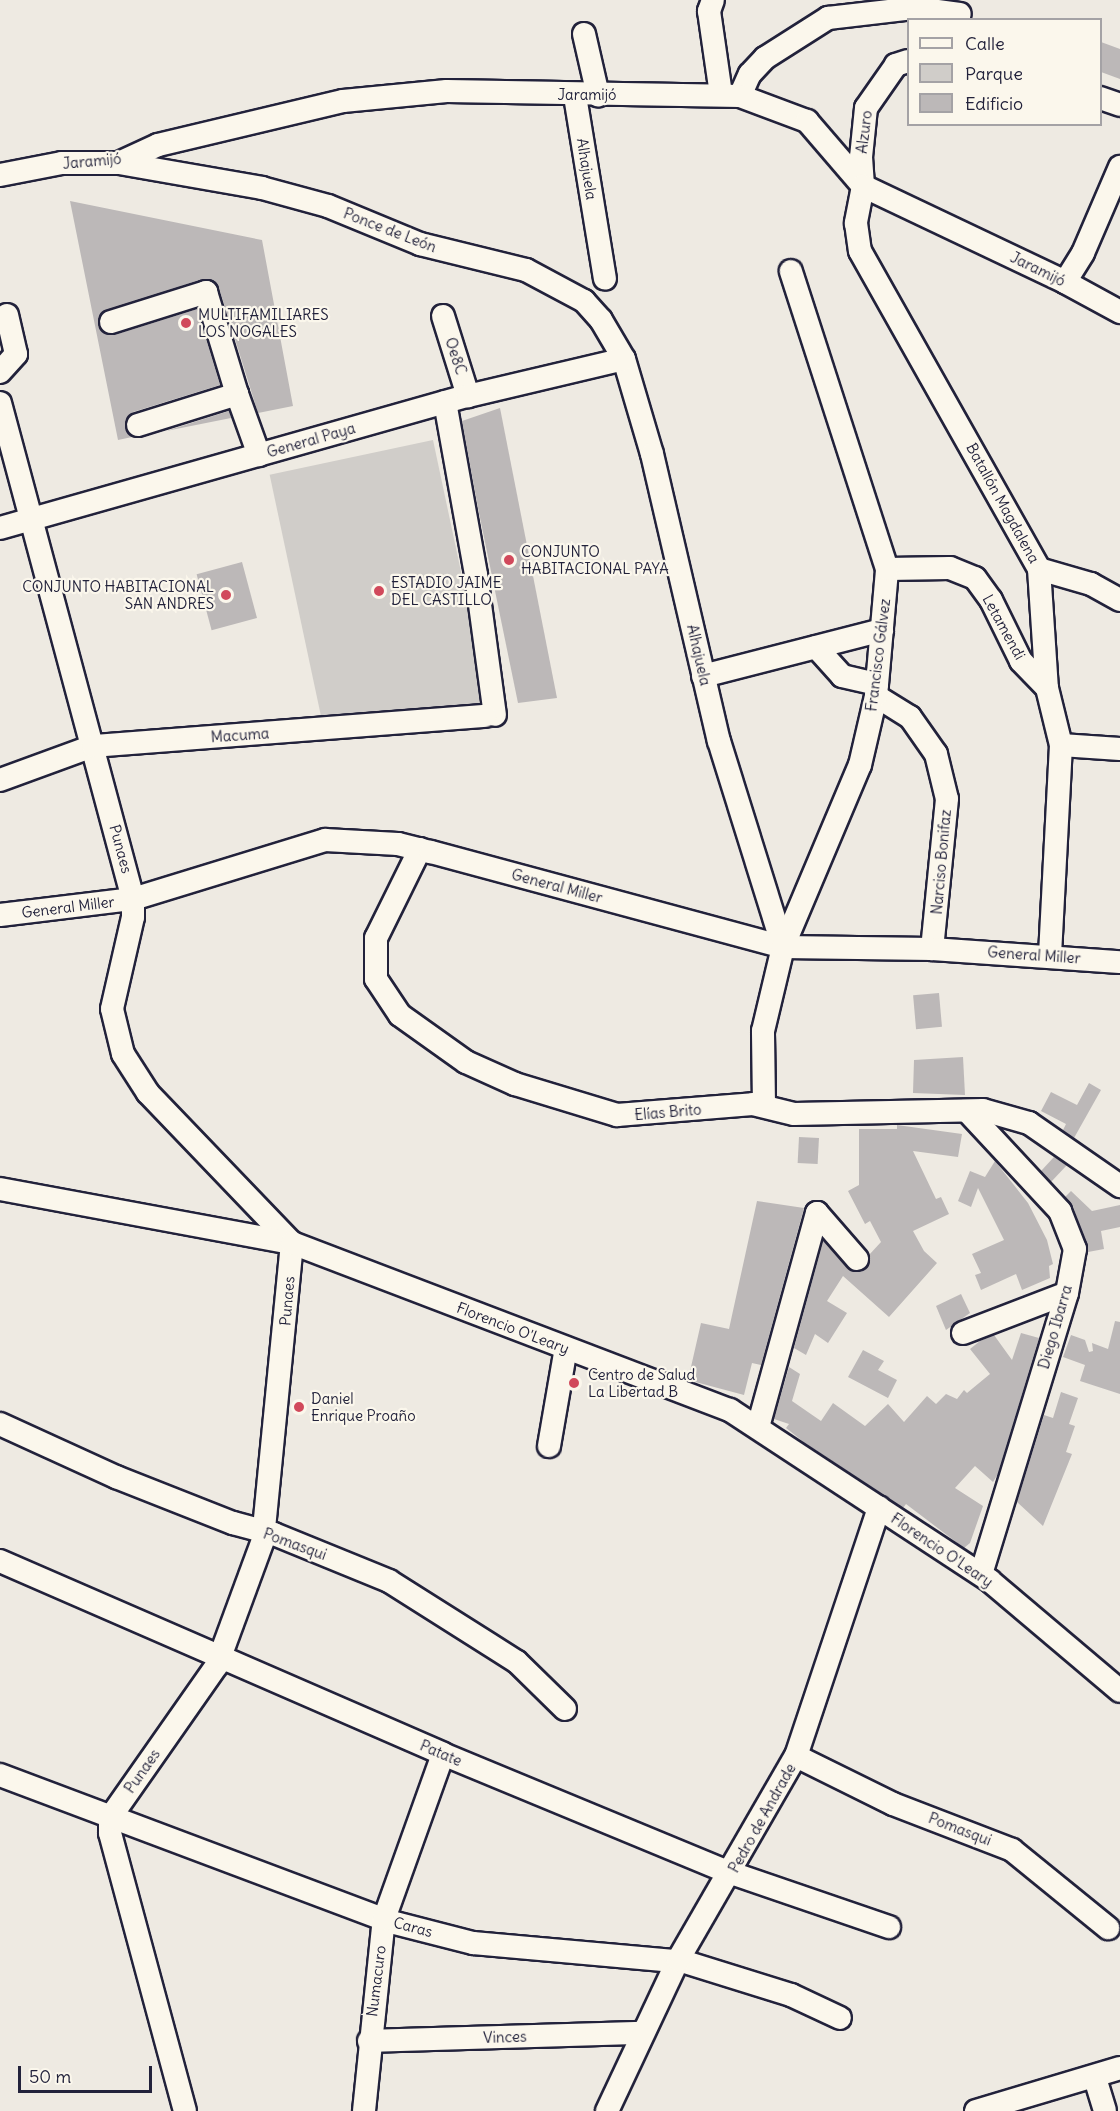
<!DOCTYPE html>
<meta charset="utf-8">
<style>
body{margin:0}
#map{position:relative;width:1120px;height:2111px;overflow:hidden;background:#eeeae2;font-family:Delius,sans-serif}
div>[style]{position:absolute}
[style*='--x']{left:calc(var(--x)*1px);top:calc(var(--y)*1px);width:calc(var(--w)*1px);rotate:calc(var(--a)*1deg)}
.green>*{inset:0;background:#d0cdc9;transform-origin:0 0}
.building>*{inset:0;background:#bcb8b8;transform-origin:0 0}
.roads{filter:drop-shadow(2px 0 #22223b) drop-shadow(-2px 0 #22223b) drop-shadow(0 2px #22223b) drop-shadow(0 -2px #22223b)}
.minor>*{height:22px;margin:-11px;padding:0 11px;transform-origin:11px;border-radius:11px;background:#fbf7ec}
.dots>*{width:16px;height:16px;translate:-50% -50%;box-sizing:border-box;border:3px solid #fbf7ec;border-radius:50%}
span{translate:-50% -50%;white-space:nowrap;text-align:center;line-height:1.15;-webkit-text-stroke:4.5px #fbf7ec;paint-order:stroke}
.street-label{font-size:15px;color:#22223b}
.poi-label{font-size:15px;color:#22223b}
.left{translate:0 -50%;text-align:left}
.right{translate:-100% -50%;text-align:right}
.legend{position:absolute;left:907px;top:18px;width:195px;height:108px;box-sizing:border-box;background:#fbf7ec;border:2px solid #a4a2a5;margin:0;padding:8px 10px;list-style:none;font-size:18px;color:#22223b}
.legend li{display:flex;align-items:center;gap:12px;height:30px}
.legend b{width:30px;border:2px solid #a4a2a5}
.scale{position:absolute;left:18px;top:2066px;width:134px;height:27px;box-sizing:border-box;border:3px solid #22223b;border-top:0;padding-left:8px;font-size:18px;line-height:21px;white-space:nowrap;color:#22223b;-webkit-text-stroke:4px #fbf7ec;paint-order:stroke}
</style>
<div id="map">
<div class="green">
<i style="left:433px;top:440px;width:270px;height:167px;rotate:78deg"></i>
</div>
<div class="building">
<i style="clip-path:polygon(1101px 42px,1120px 49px,1120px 79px,1101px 72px)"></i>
<i style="clip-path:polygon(70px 201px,262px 240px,293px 406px,258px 413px,219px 288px,215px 282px,202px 279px,101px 313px,98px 327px,102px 332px,114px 335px,197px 309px,220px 385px,133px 412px,125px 423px,132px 437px,118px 440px)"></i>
<i style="clip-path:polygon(500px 408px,557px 698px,518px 703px,478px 508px,462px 421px)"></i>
<i style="clip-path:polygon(229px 411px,231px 418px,166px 431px)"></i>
<i style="left:242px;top:562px;width:58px;height:47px;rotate:75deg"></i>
<i style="left:939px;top:993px;width:34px;height:26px;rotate:85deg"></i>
<i style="clip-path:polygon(963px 1057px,965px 1095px,913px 1093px,914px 1060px)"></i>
<i style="clip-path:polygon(1089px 1083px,1101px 1090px,1074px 1138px,1063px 1130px,1066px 1124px,1041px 1111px,1051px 1092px,1077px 1105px)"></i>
<i style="clip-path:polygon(897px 1125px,962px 1134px,958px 1157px,913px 1151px,936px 1199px,941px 1197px,949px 1214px,913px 1231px,924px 1251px,937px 1263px,889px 1317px,843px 1276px,827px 1301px,847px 1313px,828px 1343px,815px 1334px,806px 1355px,794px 1348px,823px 1241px,847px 1268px,859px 1272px,866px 1269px,869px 1255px,881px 1242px,870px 1221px,865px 1224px,848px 1191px,859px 1185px,859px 1129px,897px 1129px)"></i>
<i style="left:799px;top:1137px;width:20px;height:26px;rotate:3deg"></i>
<i style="clip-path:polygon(1054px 1157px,1067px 1165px,1051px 1182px,1041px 1171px)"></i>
<i style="clip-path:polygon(995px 1161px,1028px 1203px,1047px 1240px,1053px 1264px,1049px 1266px,1050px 1278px,1022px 1290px,1016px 1274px,981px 1290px,975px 1275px,981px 1273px,972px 1254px,1004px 1240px,978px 1188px,971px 1207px,958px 1201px,970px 1171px,985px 1177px)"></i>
<i style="clip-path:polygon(1071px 1191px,1092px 1211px,1120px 1205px,1120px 1227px,1101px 1231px,1104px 1249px,1088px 1252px,1073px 1206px,1065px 1197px)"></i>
<i style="clip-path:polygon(757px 1201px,804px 1208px,761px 1365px,752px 1363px,744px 1395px,688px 1380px,701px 1323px,729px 1329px)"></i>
<i style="clip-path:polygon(961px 1294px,970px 1313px,946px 1330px,936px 1306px)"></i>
<i style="clip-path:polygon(1115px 1321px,1120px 1322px,1120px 1394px,1080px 1381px,1085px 1365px,1063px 1357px,1071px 1335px,1085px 1340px,1089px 1352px,1093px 1351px,1092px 1343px,1108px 1349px)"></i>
<i style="clip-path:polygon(1021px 1333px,1039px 1338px,998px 1474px,993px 1482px,975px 1466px,955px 1488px,983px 1506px,970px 1543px,964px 1548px,906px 1504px,903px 1508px,805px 1443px,786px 1428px,789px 1424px,774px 1419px,789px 1367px,800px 1374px,792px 1401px,821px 1421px,833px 1403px,865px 1426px,888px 1404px,904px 1422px,927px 1396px,936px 1404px,946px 1394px,957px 1399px,964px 1390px,967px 1393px,990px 1374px,970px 1349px,980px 1341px,994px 1335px,1012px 1360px)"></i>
<i style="clip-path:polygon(863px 1350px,884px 1361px,878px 1370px,897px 1380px,888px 1398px,848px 1377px)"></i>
<i style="clip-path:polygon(1061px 1392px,1078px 1398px,1069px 1424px,1075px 1426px,1066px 1452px,1072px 1454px,1043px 1526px,1017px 1502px,1044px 1415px,1053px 1418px)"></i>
</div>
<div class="roads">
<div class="minor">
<i style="--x:713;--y:0;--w:12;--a:110"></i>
<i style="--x:709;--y:11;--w:84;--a:81.8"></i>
<i style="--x:584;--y:34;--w:63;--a:77.1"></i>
<i style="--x:908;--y:61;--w:13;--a:162"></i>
<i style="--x:896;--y:65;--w:52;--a:124.9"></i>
<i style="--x:866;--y:108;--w:49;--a:95.8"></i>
<i style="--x:861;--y:157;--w:29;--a:86"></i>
<i style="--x:863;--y:186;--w:38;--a:101"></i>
<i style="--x:856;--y:223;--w:28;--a:82"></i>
<i style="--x:860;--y:251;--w:365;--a:60.6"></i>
<i style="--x:1039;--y:569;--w:119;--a:86.2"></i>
<i style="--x:1047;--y:688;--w:59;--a:76.2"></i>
<i style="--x:1061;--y:745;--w:210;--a:93"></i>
<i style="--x:575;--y:96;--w:185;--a:80.7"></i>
<i style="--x:740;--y:96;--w:24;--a:-66"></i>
<i style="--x:750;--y:74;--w:22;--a:-47"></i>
<i style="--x:765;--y:58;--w:75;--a:-32.4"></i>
<i style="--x:828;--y:18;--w:88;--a:-6.6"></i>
<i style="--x:915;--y:8;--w:45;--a:7.6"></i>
<i style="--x:1100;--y:98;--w:21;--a:19"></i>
<i style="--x:119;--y:163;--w:145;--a:9.9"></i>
<i style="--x:262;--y:188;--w:68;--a:15.3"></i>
<i style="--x:328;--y:206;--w:100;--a:22.4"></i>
<i style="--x:420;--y:244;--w:109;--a:13.8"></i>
<i style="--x:526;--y:270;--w:66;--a:28.1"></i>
<i style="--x:584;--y:301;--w:25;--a:48"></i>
<i style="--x:601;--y:320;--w:45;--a:59.5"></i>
<i style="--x:624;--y:359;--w:99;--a:73.6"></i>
<i style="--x:652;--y:454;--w:295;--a:76.9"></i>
<i style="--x:719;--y:741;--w:216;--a:72.7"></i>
<i style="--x:0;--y:175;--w:63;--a:-11"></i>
<i style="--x:62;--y:163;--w:57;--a:0"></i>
<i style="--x:119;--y:163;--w:43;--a:-24.8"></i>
<i style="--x:158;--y:145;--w:190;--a:-13.4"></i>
<i style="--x:343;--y:101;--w:104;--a:-5.5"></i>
<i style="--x:447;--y:91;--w:293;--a:1"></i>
<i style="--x:740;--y:96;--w:72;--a:20.5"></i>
<i style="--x:807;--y:121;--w:86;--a:49.3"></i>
<i style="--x:863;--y:186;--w:224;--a:25.4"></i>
<i style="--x:1065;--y:282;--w:63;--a:28.6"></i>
<i style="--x:1065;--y:282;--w:34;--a:-58"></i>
<i style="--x:1083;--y:253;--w:94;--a:-66.7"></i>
<i style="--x:443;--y:316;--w:84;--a:72.6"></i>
<i style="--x:111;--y:322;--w:100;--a:-17.5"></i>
<i style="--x:206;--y:292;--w:107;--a:73.1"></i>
<i style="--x:0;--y:372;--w:24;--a:-48"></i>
<i style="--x:16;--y:354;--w:40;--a:-103"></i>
<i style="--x:445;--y:402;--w:176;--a:79.8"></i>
<i style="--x:476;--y:575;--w:141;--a:82.3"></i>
<i style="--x:0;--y:403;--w:514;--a:74.99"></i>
<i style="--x:133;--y:899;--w:18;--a:90"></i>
<i style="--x:133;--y:917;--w:94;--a:102.9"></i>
<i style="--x:112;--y:1009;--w:46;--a:76.3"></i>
<i style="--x:123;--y:1054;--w:46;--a:57.3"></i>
<i style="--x:148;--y:1093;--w:208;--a:46.2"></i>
<i style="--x:292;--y:1243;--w:298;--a:95.6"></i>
<i style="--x:263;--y:1540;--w:133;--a:110.2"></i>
<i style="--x:217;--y:1665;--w:187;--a:125"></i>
<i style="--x:110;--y:1818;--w:15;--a:90"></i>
<i style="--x:110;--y:1833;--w:288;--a:74.9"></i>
<i style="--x:138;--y:425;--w:104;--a:-17.4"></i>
<i style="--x:237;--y:394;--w:65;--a:70.2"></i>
<i style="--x:0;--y:528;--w:486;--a:-15.8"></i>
<i style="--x:468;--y:396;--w:160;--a:-13.3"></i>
<i style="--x:887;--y:569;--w:63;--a:-0.9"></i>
<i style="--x:950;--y:568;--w:27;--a:22"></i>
<i style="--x:975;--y:578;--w:27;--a:54"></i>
<i style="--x:991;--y:600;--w:68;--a:63.8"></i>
<i style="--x:1021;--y:661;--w:37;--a:46"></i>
<i style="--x:1039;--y:569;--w:54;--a:16.1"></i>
<i style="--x:1091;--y:584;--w:33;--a:29"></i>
<i style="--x:816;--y:647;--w:39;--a:48"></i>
<i style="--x:842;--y:676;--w:36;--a:13"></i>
<i style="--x:703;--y:676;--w:185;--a:-14.4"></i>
<i style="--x:876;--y:696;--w:40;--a:32"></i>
<i style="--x:910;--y:717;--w:45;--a:54.9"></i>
<i style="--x:936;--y:754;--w:46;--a:76.3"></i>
<i style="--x:947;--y:799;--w:151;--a:95.7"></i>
<i style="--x:1061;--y:745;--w:59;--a:3.9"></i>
<i style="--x:0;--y:780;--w:99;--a:-20.1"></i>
<i style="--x:93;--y:746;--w:393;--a:-4.4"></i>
<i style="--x:420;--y:849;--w:99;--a:116.3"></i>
<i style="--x:376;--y:938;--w:41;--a:90"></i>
<i style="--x:376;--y:979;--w:43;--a:56.3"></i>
<i style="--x:400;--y:1015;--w:81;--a:35.5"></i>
<i style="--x:466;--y:1062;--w:54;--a:24.2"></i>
<i style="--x:515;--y:1084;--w:107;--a:16.9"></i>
<i style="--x:617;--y:1115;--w:136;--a:-4.6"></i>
<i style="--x:753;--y:1104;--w:42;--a:13.7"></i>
<i style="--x:794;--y:1114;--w:189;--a:-1.2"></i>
<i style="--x:983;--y:1110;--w:48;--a:15.8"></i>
<i style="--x:1029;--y:1123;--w:111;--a:34.7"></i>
<i style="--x:0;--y:915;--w:134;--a:-6.9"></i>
<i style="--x:133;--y:899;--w:201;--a:-17.1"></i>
<i style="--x:325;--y:840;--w:73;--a:3.1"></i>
<i style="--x:398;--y:844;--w:34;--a:14"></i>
<i style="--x:431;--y:852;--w:365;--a:15.1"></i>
<i style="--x:783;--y:947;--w:149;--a:0.8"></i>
<i style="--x:932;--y:949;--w:188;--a:4"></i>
<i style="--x:764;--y:1105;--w:74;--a:-90.8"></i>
<i style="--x:763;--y:1031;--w:86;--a:-76.6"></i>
<i style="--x:783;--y:947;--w:198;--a:-67.1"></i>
<i style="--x:860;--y:765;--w:71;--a:-76.9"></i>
<i style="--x:876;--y:696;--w:127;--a:-85"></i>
<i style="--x:887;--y:569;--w:313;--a:-107.9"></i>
<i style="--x:967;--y:1111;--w:137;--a:47.1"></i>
<i style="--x:1060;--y:1211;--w:41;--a:68.5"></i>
<i style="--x:1075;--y:1249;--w:45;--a:100.3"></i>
<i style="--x:1067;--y:1293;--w:294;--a:107"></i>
<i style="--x:0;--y:1189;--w:297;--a:10.5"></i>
<i style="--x:292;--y:1243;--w:469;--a:20.9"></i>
<i style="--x:730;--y:1410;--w:311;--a:33.3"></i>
<i style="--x:990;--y:1581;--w:170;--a:40.2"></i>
<i style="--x:963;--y:1333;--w:111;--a:-21"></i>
<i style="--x:0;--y:1424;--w:128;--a:24.6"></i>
<i style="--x:116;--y:1477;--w:126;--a:21.5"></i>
<i style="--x:233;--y:1523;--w:42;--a:15"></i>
<i style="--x:274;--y:1534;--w:124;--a:22.2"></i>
<i style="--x:389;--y:1581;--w:151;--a:32.3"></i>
<i style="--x:517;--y:1662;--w:67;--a:44.4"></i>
<i style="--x:758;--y:1427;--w:222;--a:-74.6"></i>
<i style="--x:817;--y:1213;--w:61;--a:49"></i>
<i style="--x:549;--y:1446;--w:99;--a:-80.2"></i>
<i style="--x:0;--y:1561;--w:483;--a:23.5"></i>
<i style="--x:443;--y:1754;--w:312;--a:22.5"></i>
<i style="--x:731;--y:1873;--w:167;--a:18.9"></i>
<i style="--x:796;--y:1756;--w:108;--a:26.3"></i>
<i style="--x:893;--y:1804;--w:128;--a:21.1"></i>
<i style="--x:1012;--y:1850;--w:124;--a:39.1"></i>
<i style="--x:0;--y:1775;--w:418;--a:20.6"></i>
<i style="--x:391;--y:1922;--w:85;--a:14.4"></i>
<i style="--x:473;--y:1943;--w:213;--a:5.1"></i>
<i style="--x:685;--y:1962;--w:111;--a:17.3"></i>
<i style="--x:791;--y:1995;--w:54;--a:25.1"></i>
<i style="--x:369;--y:2041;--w:272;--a:-1.7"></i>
<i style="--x:1095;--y:2078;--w:34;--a:73"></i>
<i style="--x:364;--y:2111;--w:193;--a:-84.1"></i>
<i style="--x:384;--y:1919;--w:175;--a:-70.3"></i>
<i style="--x:607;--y:2111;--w:167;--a:-64.8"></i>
<i style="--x:678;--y:1960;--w:236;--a:-60"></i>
<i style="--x:796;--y:1756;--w:262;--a:-71.5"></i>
<i style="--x:976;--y:2111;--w:150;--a:-16.6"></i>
</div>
</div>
<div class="dots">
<i style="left:186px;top:323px;background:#d1495b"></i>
<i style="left:509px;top:560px;background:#d1495b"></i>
<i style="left:379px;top:591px;background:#d1495b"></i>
<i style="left:226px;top:595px;background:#d1495b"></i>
<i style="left:574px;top:1383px;background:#d1495b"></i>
<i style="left:299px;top:1407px;background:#d1495b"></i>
</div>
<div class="street-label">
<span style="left:587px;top:95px">Jaramijó</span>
<span style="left:864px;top:132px;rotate:-83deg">Alzuro</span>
<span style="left:92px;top:161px;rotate:-5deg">Jaramijó</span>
<span style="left:587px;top:169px;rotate:81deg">Alhajuela</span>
<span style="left:390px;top:230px;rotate:21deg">Ponce de León</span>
<span style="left:1038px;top:269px;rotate:26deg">Jaramijó</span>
<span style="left:456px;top:356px;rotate:72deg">Oe8C</span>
<span style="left:311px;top:440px;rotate:-16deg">General Paya</span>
<span style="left:1003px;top:503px;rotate:61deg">Batallón Magdalena</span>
<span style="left:1004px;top:627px;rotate:61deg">Letamendi</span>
<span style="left:699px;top:655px;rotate:77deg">Alhajuela</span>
<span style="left:878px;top:655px;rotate:-83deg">Francisco Gálvez</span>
<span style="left:240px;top:735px;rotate:-4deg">Macuma</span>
<span style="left:121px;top:849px;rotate:75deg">Punaes</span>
<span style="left:941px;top:862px;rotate:-85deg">Narciso Bonifaz</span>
<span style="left:557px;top:886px;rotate:15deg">General Miller</span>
<span style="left:68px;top:907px;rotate:-7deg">General Miller</span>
<span style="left:1034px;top:955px;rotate:4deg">General Miller</span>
<span style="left:668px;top:1112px;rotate:-5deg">Elías Brito</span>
<span style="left:287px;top:1301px;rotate:-85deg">Punaes</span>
<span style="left:1055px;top:1327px;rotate:-74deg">Diego Ibarra</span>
<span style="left:513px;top:1328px;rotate:21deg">Florencio O'Leary</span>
<span style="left:295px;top:1544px;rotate:20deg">Pomasqui</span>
<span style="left:942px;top:1550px;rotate:34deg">Florencio O'Leary</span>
<span style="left:441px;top:1753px;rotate:23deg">Patate</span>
<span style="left:142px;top:1771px;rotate:-55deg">Punaes</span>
<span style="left:762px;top:1818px;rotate:-61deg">Pedro de Andrade</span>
<span style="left:960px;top:1829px;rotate:21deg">Pomasqui</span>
<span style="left:413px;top:1927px;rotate:15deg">Caras</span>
<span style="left:376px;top:1981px;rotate:-83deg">Numacuro</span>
<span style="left:505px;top:2037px;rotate:-2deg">Vinces</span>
</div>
<div class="poi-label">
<span class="left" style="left:198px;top:323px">MULTIFAMILIARES<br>LOS NOGALES</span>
<span class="left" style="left:521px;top:560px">CONJUNTO<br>HABITACIONAL PAYA</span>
<span class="left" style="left:391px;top:591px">ESTADIO JAIME<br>DEL CASTILLO</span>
<span class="right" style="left:214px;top:595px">CONJUNTO HABITACIONAL<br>SAN ANDRES</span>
<span class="left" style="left:588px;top:1383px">Centro de Salud<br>La Libertad B</span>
<span class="left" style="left:311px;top:1407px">Daniel<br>Enrique Proaño</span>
</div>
<ul class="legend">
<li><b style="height:8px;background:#fbf7ec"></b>Calle</li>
<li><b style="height:16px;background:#d0cdc9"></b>Parque</li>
<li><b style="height:16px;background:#bcb8b8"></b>Edificio</li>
</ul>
<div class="scale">50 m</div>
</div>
